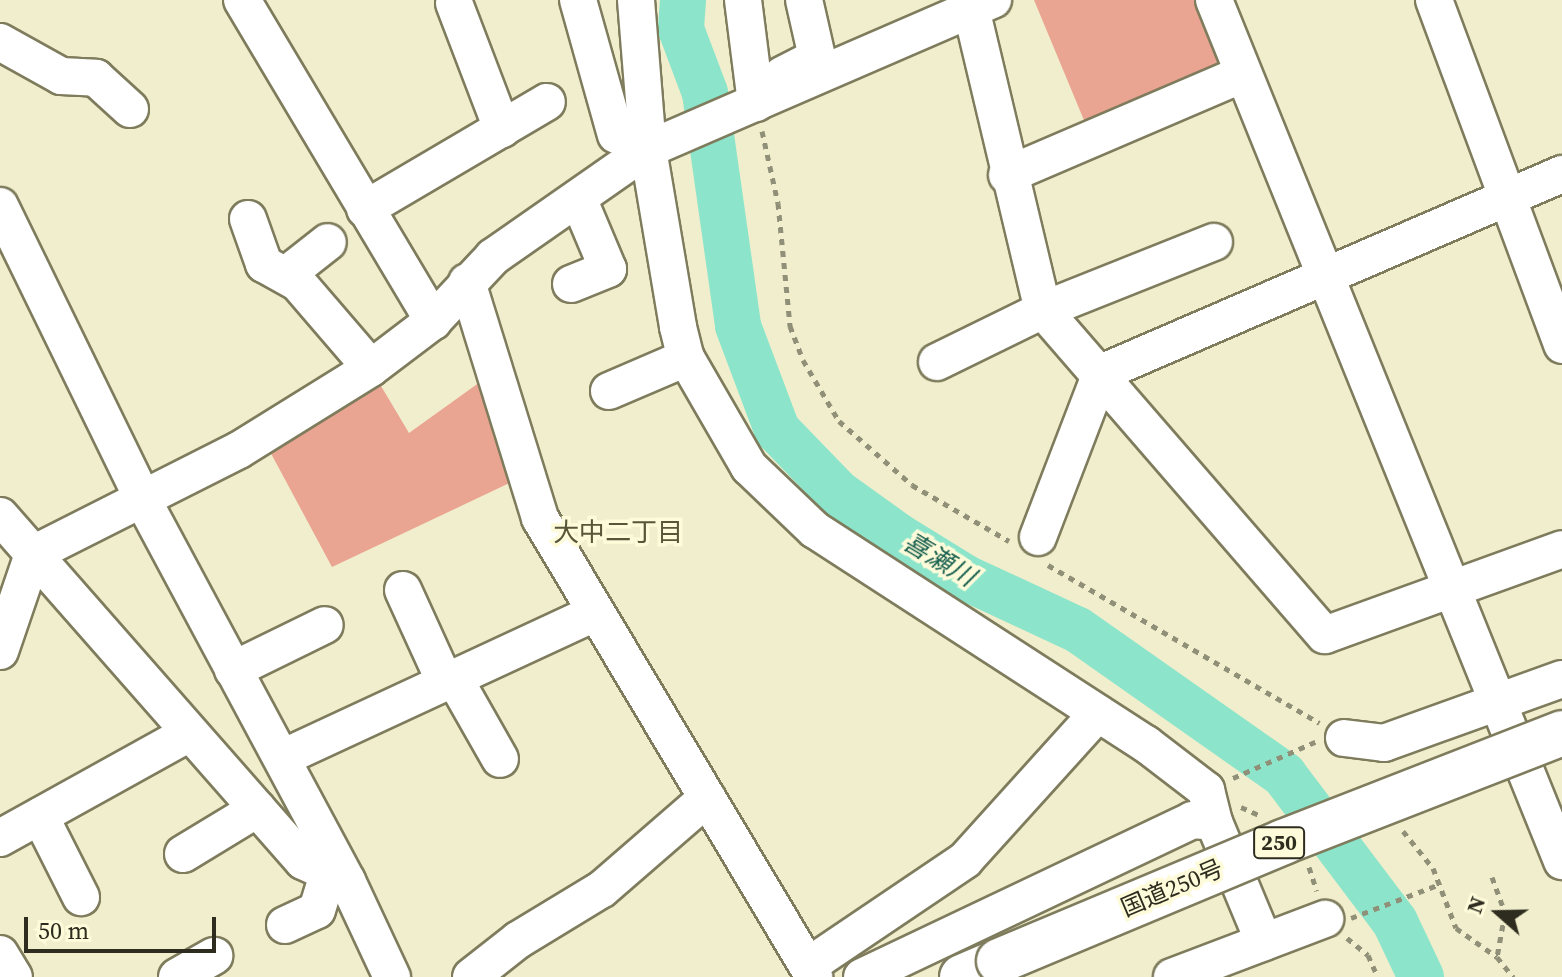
<!DOCTYPE html>
<meta charset="utf-8">
<style>
body{margin:0}
#map{position:relative;width:1562px;height:977px;overflow:hidden;background:#f0eecc;font-family:"Source Serif 4","Noto Sans JP",serif}
div>[style]{position:absolute}
[style*='--x']{left:calc(var(--x)*1px);top:calc(var(--y)*1px);width:calc(var(--w)*1px);rotate:calc(var(--a)*1deg)}
.green>*{inset:0;background:#eaa492}
.river>*{height:46px;margin:-23px;padding:0 23px;transform-origin:23px;border-radius:23px;background:#8ce5cb}
.path>*{height:5px;margin-top:-2.5px;transform-origin:0;background:repeating-linear-gradient(90deg,#908f77 0 6px,transparent 0 12px)}
.roads{filter:drop-shadow(2px 0 #7e7c5d) drop-shadow(-2px 0 #7e7c5d) drop-shadow(0 2px #7e7c5d) drop-shadow(0 -2px #7e7c5d)}
.minor>*{height:36px;margin:-18px;padding:0 18px;transform-origin:18px;border-radius:18px;background:#fff}
.highway>*{height:44px;margin:-22px;padding:0 22px;transform-origin:22px;border-radius:22px;background:#fff}
.bridges{filter:drop-shadow(2px 0 #7e7c5d) drop-shadow(-2px 0 #7e7c5d) drop-shadow(0 2px #7e7c5d) drop-shadow(0 -2px #7e7c5d)}
.highway-bridge>*{height:44px;margin:-22px;padding:0 22px;transform-origin:22px;border-radius:22px;background:#fff}
span{translate:-50% -50%;white-space:nowrap;text-align:center;line-height:1.15;-webkit-text-stroke:7px #fdfbd9;paint-order:stroke}
.shield-label span{padding:2px 6px;background:#fdfbd9;border:2px solid;border-radius:6px;-webkit-text-stroke-width:0}
.shield-label{font-size:22px;color:#2d2c1f;font-weight:700}
.street-label{font-size:24px;color:#2d2c1f}
.neighbourhood-label{font-size:26px;color:#585639}
.water-label{font-size:26px;color:#196050;font-style:italic}
.north{position:absolute;left:1458px;top:873px;width:80px;height:80px;-webkit-text-stroke:6px #fdfbd9;paint-order:stroke;rotate:290deg;font-size:22px;font-weight:700;line-height:32px;text-align:center;color:#2d2c1f}
.north::after{content:'';display:block;margin:auto;width:28px;height:36px;background:#2d2c1f;clip-path:polygon(50% 0,100% 100%,50% 72%,0 100%)}
.scale{position:absolute;left:24px;top:917px;width:192px;height:36px;box-sizing:border-box;border:4px solid #2d2c1f;border-top:0;padding-left:10px;font-size:24px;line-height:28px;white-space:nowrap;color:#2d2c1f;-webkit-text-stroke:6px #fdfbd9;paint-order:stroke}
</style>
<div id="map">
<div class="green">
<i style="clip-path:polygon(1034px 0,1197px 0,1221px 59px,1216px 71px,1086px 125px)"></i>
<i style="clip-path:polygon(487px 377px,516px 480px,332px 567px,267px 446px,378px 381px,409px 433px)"></i>
</div>
<div class="river">
<i style="--x:683;--y:0;--w:29;--a:94"></i>
<i style="--x:681;--y:29;--w:68;--a:69.4"></i>
<i style="--x:705;--y:93;--w:235;--a:81.9"></i>
<i style="--x:738;--y:326;--w:111;--a:69.4"></i>
<i style="--x:777;--y:430;--w:88;--a:45.9"></i>
<i style="--x:838;--y:493;--w:74;--a:35.6"></i>
<i style="--x:898;--y:536;--w:80;--a:31.7"></i>
<i style="--x:966;--y:578;--w:123;--a:24.9"></i>
<i style="--x:1078;--y:630;--w:252;--a:35.1"></i>
<i style="--x:1284;--y:775;--w:184;--a:52.9"></i>
<i style="--x:1395;--y:922;--w:61;--a:64.7"></i>
</div>
<div class="path">
<i style="--x:762;--y:131;--w:74;--a:77.5"></i>
<i style="--x:778;--y:203;--w:124;--a:84.4"></i>
<i style="--x:790;--y:326;--w:36;--a:69"></i>
<i style="--x:803;--y:360;--w:71;--a:59.5"></i>
<i style="--x:839;--y:421;--w:97;--a:41.2"></i>
<i style="--x:912;--y:485;--w:112;--a:30"></i>
<i style="--x:1048;--y:565;--w:314;--a:30.2"></i>
<i style="--x:1233;--y:778;--w:90;--a:-23.7"></i>
<i style="--x:1241;--y:807;--w:22;--a:24"></i>
<i style="--x:1403;--y:831;--w:48;--a:51"></i>
<i style="--x:1433;--y:868;--w:64;--a:69"></i>
<i style="--x:1456;--y:928;--w:50;--a:35.3"></i>
<i style="--x:1497;--y:957;--w:26;--a:51"></i>
<i style="--x:1309;--y:867;--w:25;--a:72"></i>
<i style="--x:1492;--y:877;--w:38;--a:70"></i>
<i style="--x:1505;--y:913;--w:45;--a:100.3"></i>
<i style="--x:1351;--y:918;--w:95;--a:-20.9"></i>
<i style="--x:1347;--y:938;--w:27;--a:39"></i>
<i style="--x:1368;--y:955;--w:24;--a:66"></i>
</div>
<div class="roads">
<div class="minor">
<i style="--x:242;--y:0;--w:374;--a:59.2"></i>
<i style="--x:578;--y:0;--w:140;--a:74.3"></i>
<i style="--x:636;--y:0;--w:149;--a:85.4"></i>
<i style="--x:648;--y:149;--w:181;--a:80.4"></i>
<i style="--x:678;--y:327;--w:32;--a:76"></i>
<i style="--x:686;--y:358;--w:126;--a:60"></i>
<i style="--x:749;--y:467;--w:91;--a:43.7"></i>
<i style="--x:815;--y:530;--w:394;--a:32.9"></i>
<i style="--x:1146;--y:744;--w:76;--a:37.5"></i>
<i style="--x:1206;--y:790;--w:33;--a:76"></i>
<i style="--x:1214;--y:822;--w:130;--a:67.4"></i>
<i style="--x:743;--y:0;--w:104;--a:82.8"></i>
<i style="--x:969;--y:0;--w:319;--a:76.6"></i>
<i style="--x:1043;--y:310;--w:430;--a:49.1"></i>
<i style="--x:1325;--y:635;--w:252;--a:-19.9"></i>
<i style="--x:1214;--y:0;--w:929;--a:67.99"></i>
<i style="--x:1434;--y:0;--w:368;--a:69.6"></i>
<i style="--x:454;--y:3;--w:135;--a:69.1"></i>
<i style="--x:0;--y:42;--w:70;--a:29.1"></i>
<i style="--x:61;--y:76;--w:35;--a:3"></i>
<i style="--x:96;--y:78;--w:46;--a:42.4"></i>
<i style="--x:782;--y:75;--w:39;--a:-27"></i>
<i style="--x:817;--y:57;--w:58;--a:-102.8"></i>
<i style="--x:1007;--y:175;--w:254;--a:-23.2"></i>
<i style="--x:0;--y:206;--w:334;--a:64"></i>
<i style="--x:146;--y:506;--w:425;--a:61.8"></i>
<i style="--x:347;--y:881;--w:106;--a:64.9"></i>
<i style="--x:365;--y:209;--w:211;--a:-30.5"></i>
<i style="--x:248;--y:219;--w:48;--a:70.4"></i>
<i style="--x:264;--y:264;--w:39;--a:29"></i>
<i style="--x:298;--y:283;--w:112;--a:49.3"></i>
<i style="--x:286;--y:275;--w:53;--a:-38.2"></i>
<i style="--x:467;--y:282;--w:247;--a:72.8"></i>
<i style="--x:540;--y:518;--w:535;--a:59.16"></i>
<i style="--x:571;--y:284;--w:40;--a:-22"></i>
<i style="--x:608;--y:269;--w:77;--a:-112.9"></i>
<i style="--x:937;--y:362;--w:118;--a:-26.1"></i>
<i style="--x:1043;--y:310;--w:184;--a:-21.7"></i>
<i style="--x:609;--y:391;--w:84;--a:-23.2"></i>
<i style="--x:0;--y:516;--w:459;--a:48.7"></i>
<i style="--x:303;--y:861;--w:48;--a:24.4"></i>
<i style="--x:1038;--y:537;--w:176;--a:-69"></i>
<i style="--x:1101;--y:373;--w:502;--a:-23.35"></i>
<i style="--x:403;--y:590;--w:101;--a:65.5"></i>
<i style="--x:0;--y:651;--w:102;--a:-71.2"></i>
<i style="--x:33;--y:554;--w:231;--a:-26.8"></i>
<i style="--x:239;--y:450;--w:155;--a:-31.8"></i>
<i style="--x:371;--y:368;--w:78;--a:-37.2"></i>
<i style="--x:433;--y:321;--w:88;--a:-46.8"></i>
<i style="--x:493;--y:257;--w:189;--a:-34.9"></i>
<i style="--x:648;--y:149;--w:376;--a:-23.4"></i>
<i style="--x:233;--y:670;--w:102;--a:-26.1"></i>
<i style="--x:454;--y:678;--w:93;--a:60.4"></i>
<i style="--x:1344;--y:738;--w:40;--a:7.1"></i>
<i style="--x:1384;--y:743;--w:189;--a:-19.8"></i>
<i style="--x:282;--y:758;--w:346;--a:-24.9"></i>
<i style="--x:40;--y:816;--w:91;--a:63.2"></i>
<i style="--x:0;--y:838;--w:215;--a:-29"></i>
<i style="--x:183;--y:854;--w:87;--a:-31.3"></i>
<i style="--x:285;--y:925;--w:35;--a:-25"></i>
<i style="--x:317;--y:910;--w:39;--a:-73"></i>
<i style="--x:0;--y:954;--w:27;--a:59"></i>
<i style="--x:808;--y:966;--w:189;--a:-34"></i>
<i style="--x:965;--y:860;--w:198;--a:-47.9"></i>
<i style="--x:177;--y:977;--w:43;--a:-29.6"></i>
<i style="--x:471;--y:977;--w:60;--a:-38.2"></i>
<i style="--x:518;--y:940;--w:98;--a:-31.3"></i>
<i style="--x:602;--y:889;--w:139;--a:-40.9"></i>
<i style="--x:862;--y:977;--w:365;--a:-25.4"></i>
<i style="--x:1192;--y:820;--w:22;--a:5"></i>
<i style="--x:1172;--y:977;--w:164;--a:-20.8"></i>
</div>
<div class="highway">
<i style="--x:962;--y:977;--w:40;--a:-23.4"></i>
</div>
</div>
<div class="bridges">
<div class="highway-bridge">
<i style="--x:999;--y:961;--w:308;--a:-22.7"></i>
<i style="--x:1283;--y:842;--w:300;--a:-21.3"></i>
</div>
</div>
<div class="shield-label">
<span style="left:1279px;top:843px">250</span>
</div>
<div class="street-label">
<span style="left:1172px;top:888px;rotate:-23deg">国道250号</span>
</div>
<div class="neighbourhood-label">
<span style="left:618px;top:533px">大中二丁目</span>
</div>
<div class="water-label">
<span style="left:939px;top:560px;rotate:31deg">喜瀬川</span>
</div>
<div class="north">N</div>
<div class="scale">50 m</div>
</div>
